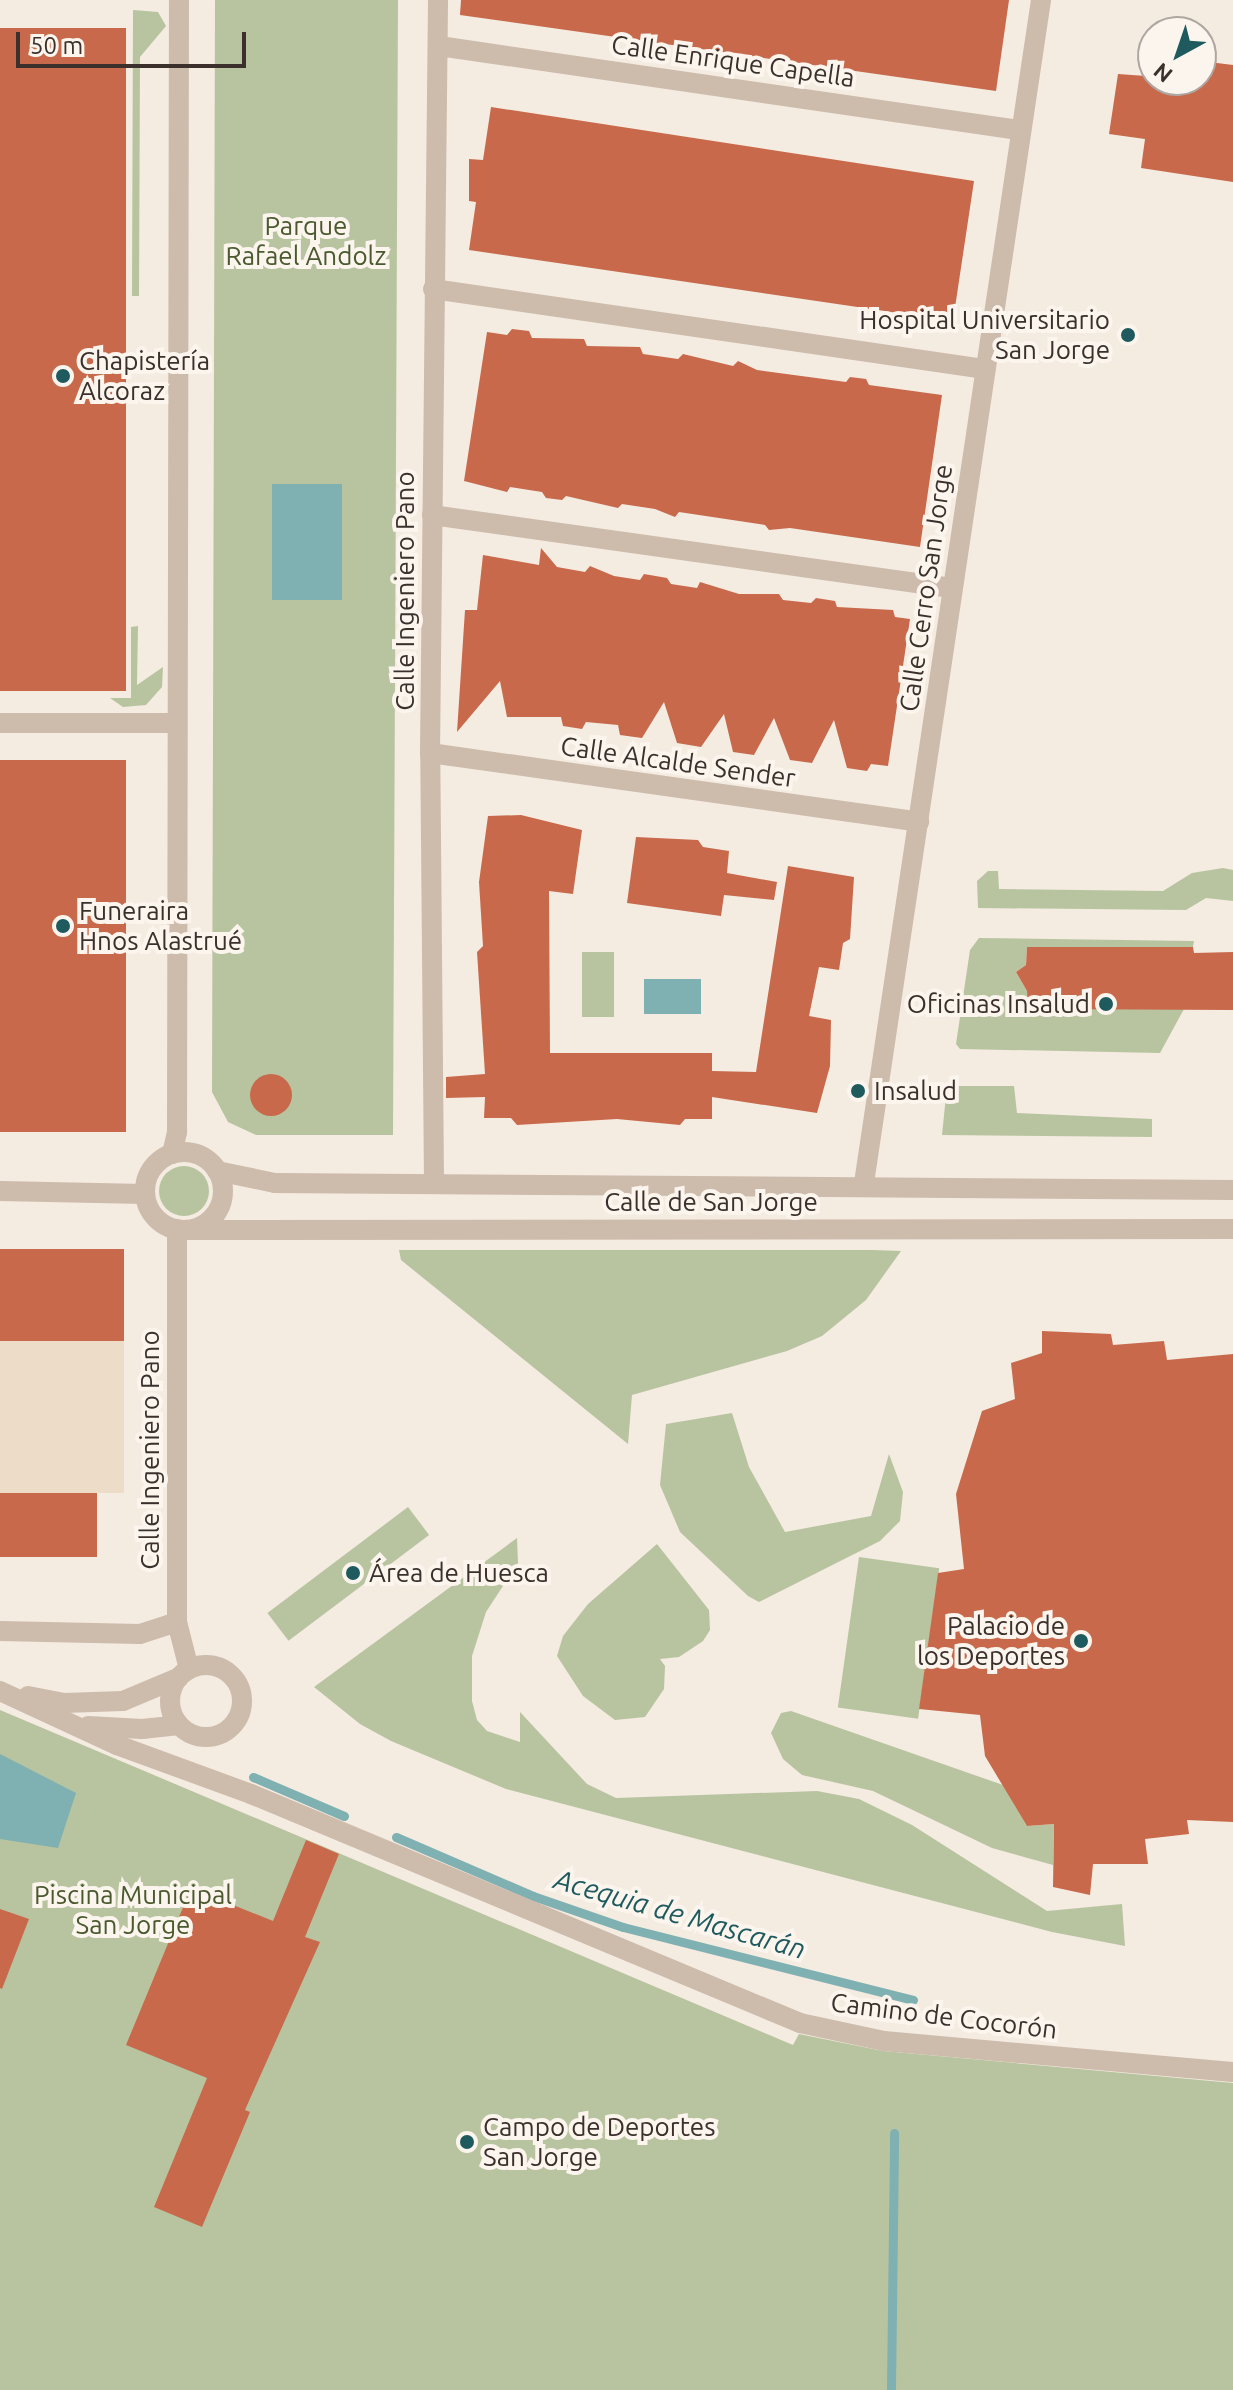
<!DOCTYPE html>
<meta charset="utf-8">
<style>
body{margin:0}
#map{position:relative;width:1233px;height:2390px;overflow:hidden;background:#f4ebe1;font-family:Ubuntu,sans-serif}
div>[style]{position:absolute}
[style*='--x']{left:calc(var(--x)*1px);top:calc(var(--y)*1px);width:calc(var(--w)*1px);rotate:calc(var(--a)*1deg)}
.green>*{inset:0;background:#b8c4a0;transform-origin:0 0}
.round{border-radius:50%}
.plaza>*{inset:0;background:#ecdcc8;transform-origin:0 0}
.water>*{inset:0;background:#7fb0b2;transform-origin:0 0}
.stream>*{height:9px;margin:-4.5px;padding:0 4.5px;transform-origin:4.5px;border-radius:4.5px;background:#7fb0b2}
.building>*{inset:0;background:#c8694b;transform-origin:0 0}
.minor>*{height:20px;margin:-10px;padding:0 10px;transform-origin:10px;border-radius:10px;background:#cdbbac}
.minor>.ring{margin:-10px;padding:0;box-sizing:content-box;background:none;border:20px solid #cdbbac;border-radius:50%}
.dots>*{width:22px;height:22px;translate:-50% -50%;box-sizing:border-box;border:4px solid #fbf5ee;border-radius:50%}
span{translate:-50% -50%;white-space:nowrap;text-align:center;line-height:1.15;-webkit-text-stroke:8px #fbf5ee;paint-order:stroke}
.street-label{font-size:26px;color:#3b302b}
.park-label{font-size:26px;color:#4a5a2e}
.poi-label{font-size:26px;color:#3b302b}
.right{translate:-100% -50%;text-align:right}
.left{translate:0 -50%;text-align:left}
.water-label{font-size:28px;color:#1f5a5e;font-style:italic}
.north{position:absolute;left:1137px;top:16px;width:80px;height:80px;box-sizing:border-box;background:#fbf5ee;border:2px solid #aea6a0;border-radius:50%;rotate:220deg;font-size:22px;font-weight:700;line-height:32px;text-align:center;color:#3b302b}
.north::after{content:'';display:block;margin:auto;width:28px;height:36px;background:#1f5a5e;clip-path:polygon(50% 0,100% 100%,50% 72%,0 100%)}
.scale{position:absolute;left:16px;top:32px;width:230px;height:36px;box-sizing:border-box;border:4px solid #3b302b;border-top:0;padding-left:10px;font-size:24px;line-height:28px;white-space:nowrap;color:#3b302b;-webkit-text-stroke:6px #fbf5ee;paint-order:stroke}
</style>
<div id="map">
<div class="green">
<i style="clip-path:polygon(215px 0,398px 0,393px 1135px,256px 1135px,228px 1122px,212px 1092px)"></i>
<i style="clip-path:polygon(133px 10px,158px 12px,166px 26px,140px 57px,139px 296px,132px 296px)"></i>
<i style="clip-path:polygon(138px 626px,137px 685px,163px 667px,162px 687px,146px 705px,123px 707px,110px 698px,131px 698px,131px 627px)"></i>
<i style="clip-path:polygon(1223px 868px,1233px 870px,1233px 901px,1206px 898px,1186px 910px,978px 908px,977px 881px,988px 871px,998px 871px,999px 889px,1163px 891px,1192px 873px)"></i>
<i style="clip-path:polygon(979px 938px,1194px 941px,1193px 947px,1027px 947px,1026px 965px,1016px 972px,1027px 991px,1028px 1009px,1184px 1009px,1160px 1053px,960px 1049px,956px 1044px,970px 950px)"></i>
<i style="left:582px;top:952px;width:32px;height:65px"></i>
<i style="clip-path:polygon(947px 1086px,1014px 1086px,1017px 1113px,1152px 1119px,1152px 1137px,942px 1135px)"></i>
<i class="round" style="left:159px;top:1166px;width:50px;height:50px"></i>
<i style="clip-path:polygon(399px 1250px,873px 1250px,901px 1251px,866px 1300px,822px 1336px,787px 1351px,632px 1395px,628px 1444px,401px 1260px)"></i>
<i style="clip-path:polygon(732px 1413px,749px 1467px,785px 1532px,871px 1516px,889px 1454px,903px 1492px,900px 1521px,880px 1541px,759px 1602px,748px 1596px,680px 1532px,660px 1485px,666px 1424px)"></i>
<i style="left:408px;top:1507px;width:35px;height:176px;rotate:53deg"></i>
<i style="clip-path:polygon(517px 1538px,518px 1563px,486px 1612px,472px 1656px,472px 1701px,477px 1720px,487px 1731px,520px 1742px,520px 1712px,587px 1784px,616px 1798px,817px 1791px,859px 1799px,912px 1825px,1047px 1911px,1122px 1904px,1125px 1946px,1052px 1932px,506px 1789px,391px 1741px,360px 1724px,314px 1687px)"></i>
<i style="clip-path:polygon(657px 1544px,709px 1610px,710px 1630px,703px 1641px,679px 1657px,660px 1659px,665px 1666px,664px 1689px,645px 1717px,615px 1720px,583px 1696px,557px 1656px,563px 1636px,588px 1604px)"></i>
<i style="left:859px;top:1557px;width:81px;height:152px;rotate:8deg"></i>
<i style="clip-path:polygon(0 1710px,793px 2045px,799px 2034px,883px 2051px,1233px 2083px,1233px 2390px,0 2390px)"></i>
<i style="clip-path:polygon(791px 1711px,1003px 1785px,1027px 1826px,1054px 1824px,1053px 1865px,992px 1848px,873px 1791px,802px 1775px,783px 1759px,771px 1733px,781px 1713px)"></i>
</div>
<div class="plaza">
<i style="left:0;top:1341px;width:124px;height:152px"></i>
</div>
<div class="water">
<i style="left:272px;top:484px;width:70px;height:116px"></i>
<i style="left:644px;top:979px;width:57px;height:35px"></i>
<i style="clip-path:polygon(0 1754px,76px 1793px,58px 1848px,0 1839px)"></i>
</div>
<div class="stream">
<i style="--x:253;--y:1777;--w:99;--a:23.2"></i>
<i style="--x:396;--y:1837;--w:149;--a:23.3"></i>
<i style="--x:533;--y:1896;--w:95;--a:19"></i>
<i style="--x:623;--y:1927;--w:299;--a:14.1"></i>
<i style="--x:891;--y:2390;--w:257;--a:-89.3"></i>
</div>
<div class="building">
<i style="clip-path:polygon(461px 0,1009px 0,996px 91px,460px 15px)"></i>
<i style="left:0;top:28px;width:126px;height:663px"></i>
<i style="clip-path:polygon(1201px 61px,1233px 65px,1233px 182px,1141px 168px,1145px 139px,1109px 134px,1118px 74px,1201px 80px)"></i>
<i style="clip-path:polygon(491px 107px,974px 181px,953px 321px,469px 250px,476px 202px,469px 201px,469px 159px,483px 160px)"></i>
<i style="clip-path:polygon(512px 329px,529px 331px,532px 338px,584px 339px,587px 346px,640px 347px,643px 354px,678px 359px,683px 354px,733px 366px,738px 361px,757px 370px,846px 382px,850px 377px,866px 379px,869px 385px,942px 395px,920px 547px,790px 528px,769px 530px,765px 525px,679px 512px,675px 517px,655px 509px,622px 504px,618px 508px,566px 496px,562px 500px,546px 498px,542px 492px,510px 487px,507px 492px,464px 481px,487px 332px,507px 335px)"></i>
<i style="clip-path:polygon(541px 548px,557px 567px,585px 572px,590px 566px,614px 576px,640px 580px,644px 574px,667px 578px,671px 584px,697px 588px,700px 582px,739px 594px,779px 594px,783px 600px,811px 603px,816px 598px,835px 601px,837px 607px,893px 610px,895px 617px,910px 619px,888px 766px,871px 764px,867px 771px,847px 768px,834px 720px,812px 763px,790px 760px,774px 718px,754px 755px,733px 752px,724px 714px,701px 747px,677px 743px,664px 702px,642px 738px,620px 735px,618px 725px,586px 722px,582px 729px,563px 726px,561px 717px,507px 717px,500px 681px,457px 732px,465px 610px,477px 610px,483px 555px,539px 565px)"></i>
<i style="left:0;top:760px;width:126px;height:372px"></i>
<i style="clip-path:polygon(521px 815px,582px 830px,573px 894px,549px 891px,550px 1053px,712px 1053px,712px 1071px,756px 1072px,788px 866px,854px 877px,850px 939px,843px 943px,839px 970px,819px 967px,809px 1016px,831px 1020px,830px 1066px,817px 1113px,712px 1097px,712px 1119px,685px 1119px,680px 1125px,617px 1119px,517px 1125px,511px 1118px,484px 1118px,485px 1097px,446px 1098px,446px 1077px,485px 1074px,477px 952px,483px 946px,479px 882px,488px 816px)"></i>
<i style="clip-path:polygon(636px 837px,698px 840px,703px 847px,729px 851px,727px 873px,777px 882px,774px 900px,724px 895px,721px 916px,627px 903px)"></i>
<i style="clip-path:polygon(1027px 947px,1193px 947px,1194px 953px,1233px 952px,1233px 1010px,1028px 1009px,1027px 991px,1016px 972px,1026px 965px)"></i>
<i class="round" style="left:250px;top:1074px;width:42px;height:42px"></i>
<i style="left:0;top:1249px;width:124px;height:92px"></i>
<i style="clip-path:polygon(1042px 1331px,1111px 1334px,1113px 1345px,1164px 1341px,1167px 1360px,1233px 1354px,1233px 1822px,1187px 1820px,1189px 1834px,1145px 1839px,1148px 1864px,1093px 1864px,1090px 1895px,1053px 1887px,1054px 1824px,1027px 1826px,985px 1756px,980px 1715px,919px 1709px,938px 1573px,964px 1569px,956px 1494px,982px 1411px,1015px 1399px,1011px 1363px,1042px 1353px)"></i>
<i style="left:0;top:1493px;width:97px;height:64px"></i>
<i style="clip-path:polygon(306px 1840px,339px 1854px,305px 1937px,320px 1942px,245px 2110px,250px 2112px,202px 2227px,154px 2207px,207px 2078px,126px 2045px,191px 1888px,273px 1921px)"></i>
<i style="clip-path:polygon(0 1909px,29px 1919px,2px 1989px,0 1988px)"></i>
</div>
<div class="minor">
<i style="--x:439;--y:46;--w:586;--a:8.24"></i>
<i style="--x:433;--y:289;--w:558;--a:8.25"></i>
<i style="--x:432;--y:515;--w:525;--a:7.99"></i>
<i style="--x:0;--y:723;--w:176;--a:0"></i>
<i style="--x:430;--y:753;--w:494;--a:8"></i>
<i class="ring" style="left:145px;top:1152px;width:58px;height:58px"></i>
<i style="--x:172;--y:1154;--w:23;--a:-77"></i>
<i style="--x:177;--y:1132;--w:1132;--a:-89.9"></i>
<i style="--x:217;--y:1171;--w:59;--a:11.7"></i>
<i style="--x:275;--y:1183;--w:958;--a:0.42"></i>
<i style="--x:434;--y:1183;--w:430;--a:-90.5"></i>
<i style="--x:430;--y:753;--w:753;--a:-89.39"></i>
<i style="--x:864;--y:1183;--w:1196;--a:-81.49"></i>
<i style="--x:0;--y:1191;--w:145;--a:1.2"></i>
<i style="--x:177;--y:1229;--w:393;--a:90"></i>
<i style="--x:177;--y:1622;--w:49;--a:75.7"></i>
<i style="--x:190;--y:1230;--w:1043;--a:-0.05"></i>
<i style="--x:0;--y:1631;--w:140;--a:1.2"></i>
<i style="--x:140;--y:1634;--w:39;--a:-18"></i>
<i class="ring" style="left:170px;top:1665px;width:52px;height:52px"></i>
<i style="--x:0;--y:1691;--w:129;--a:24.8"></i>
<i style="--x:117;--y:1745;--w:143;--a:20.1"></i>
<i style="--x:251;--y:1794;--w:595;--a:22.64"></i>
<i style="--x:800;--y:2023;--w:86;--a:12.1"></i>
<i style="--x:884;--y:2041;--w:350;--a:5.1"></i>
<i style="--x:28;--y:1696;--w:37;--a:11"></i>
<i style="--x:64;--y:1703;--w:59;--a:-1.9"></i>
<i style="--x:123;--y:1701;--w:60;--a:-22.7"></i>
<i style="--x:88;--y:1726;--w:54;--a:3.2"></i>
<i style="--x:142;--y:1729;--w:37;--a:-6"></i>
</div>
<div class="dots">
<i style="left:1128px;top:335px;background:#1f5a5e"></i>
<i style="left:63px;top:376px;background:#1f5a5e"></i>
<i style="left:63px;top:926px;background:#1f5a5e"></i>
<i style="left:1106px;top:1004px;background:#1f5a5e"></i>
<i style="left:858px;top:1091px;background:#1f5a5e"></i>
<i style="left:353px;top:1573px;background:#1f5a5e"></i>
<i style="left:1081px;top:1641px;background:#1f5a5e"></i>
<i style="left:467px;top:2142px;background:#1f5a5e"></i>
</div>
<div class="street-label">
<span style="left:733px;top:61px;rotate:8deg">Calle Enrique Capella</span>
<span style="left:926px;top:588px;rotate:-82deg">Calle Cerro San Jorge</span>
<span style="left:405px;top:591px;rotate:-90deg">Calle Ingeniero Pano</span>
<span style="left:678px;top:762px;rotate:8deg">Calle Alcalde Sender</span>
<span style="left:711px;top:1202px">Calle de San Jorge</span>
<span style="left:150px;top:1450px;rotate:-90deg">Calle Ingeniero Pano</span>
<span style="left:944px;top:2016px;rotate:7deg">Camino de Cocorón</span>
</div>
<div class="park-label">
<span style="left:306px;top:241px">Parque<br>Rafael Andolz</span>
<span style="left:133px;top:1910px">Piscina Municipal<br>San Jorge</span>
</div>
<div class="poi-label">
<span class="right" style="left:1110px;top:335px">Hospital Universitario<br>San Jorge</span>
<span class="left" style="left:79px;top:376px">Chapistería<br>Alcoraz</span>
<span class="left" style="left:79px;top:926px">Funeraira<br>Hnos Alastrué</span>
<span class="right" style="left:1090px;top:1004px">Oficinas Insalud</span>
<span class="left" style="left:874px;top:1091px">Insalud</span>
<span class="left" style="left:369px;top:1573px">Área de Huesca</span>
<span class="right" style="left:1065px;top:1641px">Palacio de<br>los Deportes</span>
<span class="left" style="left:483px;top:2142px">Campo de Deportes<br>San Jorge</span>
</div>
<div class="water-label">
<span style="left:680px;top:1914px;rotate:16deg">Acequia de Mascarán</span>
</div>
<div class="north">N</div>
<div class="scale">50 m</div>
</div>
